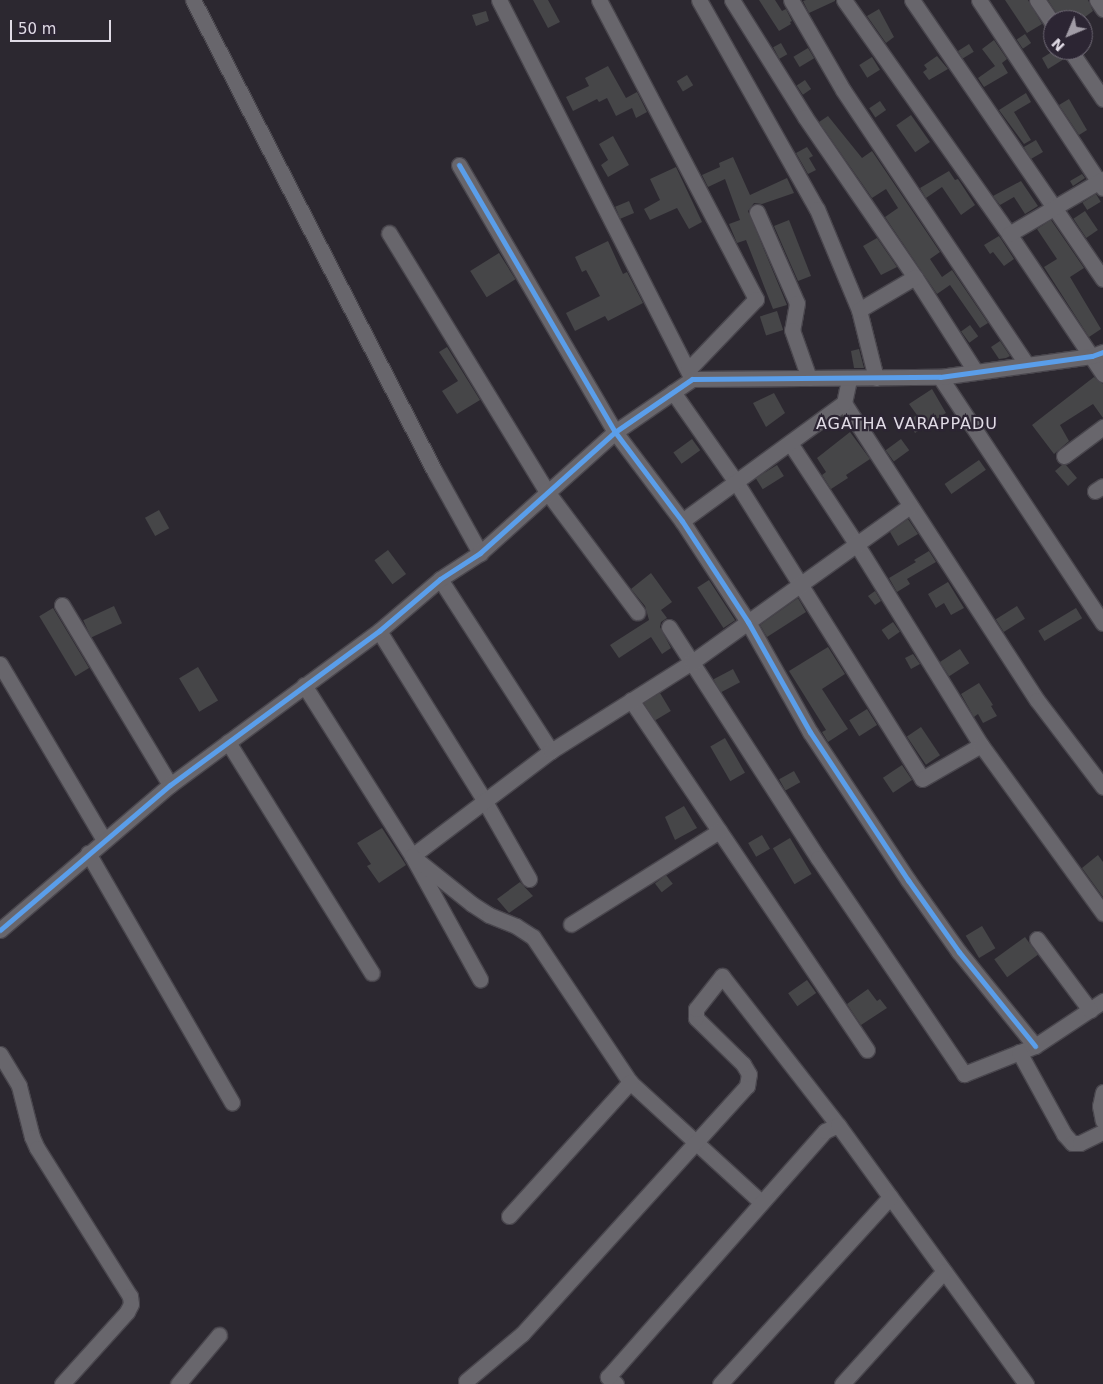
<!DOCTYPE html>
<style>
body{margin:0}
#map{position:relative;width:1103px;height:1384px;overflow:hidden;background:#2c2830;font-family:"DejaVu Sans",sans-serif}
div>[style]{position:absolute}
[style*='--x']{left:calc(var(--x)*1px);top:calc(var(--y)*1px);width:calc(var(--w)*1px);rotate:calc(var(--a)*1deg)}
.building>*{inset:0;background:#464648;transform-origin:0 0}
.roads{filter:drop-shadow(1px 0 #49464d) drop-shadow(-1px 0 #49464d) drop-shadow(0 1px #49464d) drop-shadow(0 -1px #49464d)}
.minor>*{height:15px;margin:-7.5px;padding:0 7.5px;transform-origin:7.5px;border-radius:7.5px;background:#68666c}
.cycleway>*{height:5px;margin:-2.5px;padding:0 2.5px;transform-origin:2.5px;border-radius:2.5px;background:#5a9eea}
span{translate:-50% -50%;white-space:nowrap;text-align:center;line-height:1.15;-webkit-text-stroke:4.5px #2c2533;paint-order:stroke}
.neighbourhood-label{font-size:16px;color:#e0dbe5;letter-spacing:1px}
.north{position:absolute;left:1043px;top:10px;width:50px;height:50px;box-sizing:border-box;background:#2c2533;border:1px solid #746e7a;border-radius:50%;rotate:225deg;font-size:14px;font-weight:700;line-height:20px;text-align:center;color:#e0dbe5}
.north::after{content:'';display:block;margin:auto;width:18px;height:22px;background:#a19ca6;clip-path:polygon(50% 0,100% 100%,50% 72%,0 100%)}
.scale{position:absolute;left:10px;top:20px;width:101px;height:22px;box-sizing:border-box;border:2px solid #e0dbe5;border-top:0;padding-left:6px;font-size:15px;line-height:18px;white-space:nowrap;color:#e0dbe5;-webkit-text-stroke:4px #2c2533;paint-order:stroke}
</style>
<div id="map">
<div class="building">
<i style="clip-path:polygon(533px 0,548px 0,560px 22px,548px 28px)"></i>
<i style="clip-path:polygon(759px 0,775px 0,782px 11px,786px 9px,792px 21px,790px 22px,791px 24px,779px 31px)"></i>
<i style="clip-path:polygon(806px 0,835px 0,835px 1px,809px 13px,803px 1px)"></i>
<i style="clip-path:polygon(1005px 0,1028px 0,1042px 24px,1027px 33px)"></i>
<i style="clip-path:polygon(1048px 0,1088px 0,1093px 11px,1081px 20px,1061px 20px)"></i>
<i style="clip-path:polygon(879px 9px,894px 37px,886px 43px,867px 16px)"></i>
<i style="clip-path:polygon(486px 11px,489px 21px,476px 26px,472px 15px)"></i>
<i style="left:1025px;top:34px;width:11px;height:10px;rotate:56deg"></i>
<i style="clip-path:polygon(994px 40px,1007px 59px,1002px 63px,1008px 73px,984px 87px,978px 78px,995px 66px,982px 49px)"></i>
<i style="left:781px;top:43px;width:13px;height:9px;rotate:61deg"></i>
<i style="left:969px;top:44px;width:9px;height:13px;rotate:58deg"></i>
<i style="left:808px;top:48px;width:12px;height:17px;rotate:59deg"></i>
<i style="clip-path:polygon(1055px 50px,1057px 50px,1064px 59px,1048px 69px,1042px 58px)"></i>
<i style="clip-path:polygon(937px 56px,948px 69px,929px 80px,923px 72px,927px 69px,924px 65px)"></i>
<i style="left:872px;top:57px;width:15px;height:15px;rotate:58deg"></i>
<i style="clip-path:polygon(608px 66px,626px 98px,637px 92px,647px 112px,636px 118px,632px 108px,616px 116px,607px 98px,599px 102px,597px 99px,573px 111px,566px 97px,589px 86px,585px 78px)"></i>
<i style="left:687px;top:75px;width:12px;height:12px;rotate:59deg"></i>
<i style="left:805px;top:80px;width:11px;height:10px;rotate:56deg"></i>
<i style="clip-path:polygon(1026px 93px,1031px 102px,1014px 112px,1031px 140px,1024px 144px,999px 110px)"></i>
<i style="clip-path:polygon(1069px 99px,1087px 130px,1079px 135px,1059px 105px)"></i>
<i style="left:880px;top:101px;width:11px;height:13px;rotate:56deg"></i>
<i style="left:911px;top:115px;width:33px;height:18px;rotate:55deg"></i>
<i style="clip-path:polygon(828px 116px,862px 158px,872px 151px,940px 252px,930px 259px,942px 277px,952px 270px,988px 323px,980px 328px,950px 285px,937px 294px,885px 217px,898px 208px,886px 189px,872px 198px,819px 122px)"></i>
<i style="clip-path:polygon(613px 136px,629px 165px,608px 177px,601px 165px,608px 160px,599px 144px)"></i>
<i style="left:1036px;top:140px;width:14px;height:14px;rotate:60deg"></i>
<i style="clip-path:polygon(807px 147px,813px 156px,809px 158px,816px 170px,808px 174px,796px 153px)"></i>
<i style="clip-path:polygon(733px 157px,750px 195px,787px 178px,794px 193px,762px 204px,754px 203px,748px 211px,787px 305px,773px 309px,746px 240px,737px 243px,729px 224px,740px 220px,725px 179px,708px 187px,702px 175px,720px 167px,719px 163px)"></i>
<i style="clip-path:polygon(676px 167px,702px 222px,689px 229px,677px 208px,650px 220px,644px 209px,660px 200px,650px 179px)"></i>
<i style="clip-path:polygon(949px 171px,955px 180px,958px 179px,975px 205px,961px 215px,942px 187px,926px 198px,920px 188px)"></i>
<i style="clip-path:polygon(1082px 174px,1085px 178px,1073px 186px,1070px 181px)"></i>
<i style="clip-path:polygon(1021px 181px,1038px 206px,1025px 214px,1014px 197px,1000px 205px,993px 196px)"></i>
<i style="left:1096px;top:194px;width:9px;height:16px;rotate:58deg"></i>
<i style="left:629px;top:201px;width:13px;height:15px;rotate:67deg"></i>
<i style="left:1085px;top:211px;width:23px;height:14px;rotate:56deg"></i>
<i style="clip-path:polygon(789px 220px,811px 276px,798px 281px,774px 226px)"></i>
<i style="clip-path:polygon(1051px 220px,1084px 268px,1070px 277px,1101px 329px,1089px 337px,1044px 267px,1057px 259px,1037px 229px)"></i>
<i style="clip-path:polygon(999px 236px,1014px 259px,1004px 266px,993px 252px,990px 254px,984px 245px)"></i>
<i style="clip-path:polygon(877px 238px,897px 267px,881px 275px,863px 246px)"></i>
<i style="clip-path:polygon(608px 241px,623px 274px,627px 272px,643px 303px,608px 321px,605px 316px,575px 331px,566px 313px,600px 296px,586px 270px,582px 272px,575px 257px)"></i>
<i style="left:499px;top:253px;width:31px;height:34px;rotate:58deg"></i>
<i style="left:777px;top:311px;width:20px;height:18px;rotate:72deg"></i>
<i style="left:970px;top:325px;width:14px;height:11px;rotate:54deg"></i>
<i style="clip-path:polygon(1000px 341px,1010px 356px,1006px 358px,999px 359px,991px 347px)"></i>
<i style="clip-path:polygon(447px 347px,480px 400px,457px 414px,442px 391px,458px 381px,439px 352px)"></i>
<i style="clip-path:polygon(859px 349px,864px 368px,854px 368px,851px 351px)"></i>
<i style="clip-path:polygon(1094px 377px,1103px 384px,1103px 418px,1093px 404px,1060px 425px,1069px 441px,1054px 454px,1032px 425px)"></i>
<i style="clip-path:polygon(932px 389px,946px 413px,915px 433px,908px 421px,917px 415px,909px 404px)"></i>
<i style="clip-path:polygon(774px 393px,785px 413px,766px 427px,753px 403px)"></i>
<i style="clip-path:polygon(850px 432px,870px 459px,846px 475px,848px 478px,831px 489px,822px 475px,826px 472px,817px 458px)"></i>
<i style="left:692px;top:439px;width:14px;height:23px;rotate:54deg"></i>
<i style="left:901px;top:439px;width:14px;height:19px;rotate:54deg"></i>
<i style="left:979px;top:460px;width:12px;height:42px;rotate:55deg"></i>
<i style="left:777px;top:465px;width:13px;height:25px;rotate:58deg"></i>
<i style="clip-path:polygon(1062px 465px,1066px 465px,1077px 478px,1068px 486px,1055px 471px)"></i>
<i style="left:159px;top:510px;width:21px;height:16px;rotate:61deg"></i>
<i style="clip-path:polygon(908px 519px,918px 534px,898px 546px,890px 532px)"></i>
<i style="left:388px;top:550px;width:30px;height:17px;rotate:53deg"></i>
<i style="clip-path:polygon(929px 551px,936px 562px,907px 579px,910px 584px,897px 592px,889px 578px,916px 562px,914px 560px)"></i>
<i style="clip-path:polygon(651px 573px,672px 602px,661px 610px,667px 618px,661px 622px,660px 627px,671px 648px,662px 654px,651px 637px,619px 658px,610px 645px,649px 620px,645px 606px,631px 589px)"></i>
<i style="left:709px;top:580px;width:48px;height:14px;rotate:57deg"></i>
<i style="clip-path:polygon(948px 582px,964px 608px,951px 615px,944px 603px,936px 608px,928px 594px)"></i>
<i style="clip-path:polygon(875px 591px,881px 601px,875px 605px,868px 596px)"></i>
<i style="clip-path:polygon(798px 598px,806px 612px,767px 637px,760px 625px)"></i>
<i style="left:114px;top:606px;width:19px;height:34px;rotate:65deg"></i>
<i style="left:1017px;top:606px;width:15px;height:25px;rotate:58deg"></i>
<i style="left:53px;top:608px;width:70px;height:16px;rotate:59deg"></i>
<i style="left:1076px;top:608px;width:12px;height:44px;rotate:59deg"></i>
<i style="left:893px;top:622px;width:12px;height:14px;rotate:55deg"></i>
<i style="clip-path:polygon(828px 647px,845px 674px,822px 689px,848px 729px,828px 742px,822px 732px,826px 730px,789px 671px)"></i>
<i style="left:960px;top:649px;width:17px;height:24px;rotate:57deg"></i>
<i style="clip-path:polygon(913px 654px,920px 664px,911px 669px,905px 658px)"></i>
<i style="left:198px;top:667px;width:39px;height:22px;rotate:59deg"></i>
<i style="left:733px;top:669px;width:15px;height:22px;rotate:62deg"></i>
<i style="clip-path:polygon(979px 683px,993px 705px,991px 706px,997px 716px,983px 723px,978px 714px,974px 717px,961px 694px)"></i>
<i style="left:660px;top:693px;width:21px;height:19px;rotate:59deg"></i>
<i style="left:867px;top:709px;width:19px;height:21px;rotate:58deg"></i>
<i style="left:921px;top:727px;width:34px;height:17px;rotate:56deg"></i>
<i style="left:725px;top:738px;width:40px;height:17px;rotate:60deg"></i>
<i style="left:902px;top:765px;width:18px;height:23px;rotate:56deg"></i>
<i style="left:794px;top:771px;width:13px;height:17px;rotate:61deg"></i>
<i style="clip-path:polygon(684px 806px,697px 828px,675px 840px,665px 817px)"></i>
<i style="clip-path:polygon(382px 828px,406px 865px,379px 883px,367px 866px,371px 864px,357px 843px)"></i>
<i style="left:762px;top:835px;width:16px;height:16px;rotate:60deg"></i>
<i style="left:790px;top:838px;width:42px;height:20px;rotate:59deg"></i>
<i style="clip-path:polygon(1098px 855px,1103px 862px,1103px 897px,1082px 868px)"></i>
<i style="left:666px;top:875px;width:11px;height:14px;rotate:52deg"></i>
<i style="clip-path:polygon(520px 882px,533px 896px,509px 913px,497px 899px)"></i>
<i style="left:982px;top:926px;width:26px;height:19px;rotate:59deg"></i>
<i style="left:1025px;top:937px;width:22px;height:38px;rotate:54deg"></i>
<i style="left:807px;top:980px;width:16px;height:23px;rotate:55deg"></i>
<i style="clip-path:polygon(868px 989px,877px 1001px,880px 999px,887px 1008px,861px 1025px,847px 1004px)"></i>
</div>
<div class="roads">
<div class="minor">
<i style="--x:193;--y:0;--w:530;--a:62.86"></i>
<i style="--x:435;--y:472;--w:93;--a:60.9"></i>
<i style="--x:499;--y:0;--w:424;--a:63"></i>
<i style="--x:599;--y:0;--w:338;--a:62.3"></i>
<i style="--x:756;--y:299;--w:98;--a:133.8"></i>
<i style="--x:699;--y:0;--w:240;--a:60.6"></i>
<i style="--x:817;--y:209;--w:109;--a:67.4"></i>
<i style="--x:859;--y:310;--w:70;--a:76"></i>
<i style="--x:732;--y:0;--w:138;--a:58"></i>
<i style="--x:805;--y:117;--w:194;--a:55.5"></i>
<i style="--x:915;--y:277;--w:112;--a:57.4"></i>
<i style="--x:791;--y:0;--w:104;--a:60"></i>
<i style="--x:843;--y:90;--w:331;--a:56.2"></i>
<i style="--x:844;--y:0;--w:286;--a:54.8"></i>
<i style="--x:1009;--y:234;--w:169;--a:56.1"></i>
<i style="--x:912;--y:0;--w:338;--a:55.6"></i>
<i style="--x:979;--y:0;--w:225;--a:56.6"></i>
<i style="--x:1037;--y:0;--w:29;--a:56"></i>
<i style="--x:1097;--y:0;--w:11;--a:56"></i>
<i style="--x:1070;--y:50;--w:59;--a:56"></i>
<i style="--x:459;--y:165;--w:309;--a:59.7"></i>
<i style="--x:615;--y:432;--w:111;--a:53"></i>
<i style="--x:682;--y:521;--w:121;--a:56.8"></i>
<i style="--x:748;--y:622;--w:126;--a:60.6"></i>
<i style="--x:810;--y:732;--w:178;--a:56.5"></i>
<i style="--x:908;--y:880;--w:88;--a:54.7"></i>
<i style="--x:959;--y:952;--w:121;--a:51"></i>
<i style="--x:757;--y:212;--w:99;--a:66.3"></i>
<i style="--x:797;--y:303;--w:27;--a:100"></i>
<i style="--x:792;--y:330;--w:51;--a:70.5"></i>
<i style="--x:389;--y:233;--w:305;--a:58.6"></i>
<i style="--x:548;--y:493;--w:149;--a:53.2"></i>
<i style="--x:1009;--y:234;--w:109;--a:-30.3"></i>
<i style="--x:859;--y:310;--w:65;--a:-30.5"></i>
<i style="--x:940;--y:377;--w:295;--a:56.5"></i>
<i style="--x:673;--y:392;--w:110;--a:55"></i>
<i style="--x:736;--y:482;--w:350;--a:57.9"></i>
<i style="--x:922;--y:779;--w:68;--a:-30"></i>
<i style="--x:844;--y:403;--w:354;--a:57"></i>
<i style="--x:1037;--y:700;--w:109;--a:52.8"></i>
<i style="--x:790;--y:443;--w:122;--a:56.7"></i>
<i style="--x:857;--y:545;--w:235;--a:58.2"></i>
<i style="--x:981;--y:745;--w:208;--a:54"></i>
<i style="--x:1064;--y:456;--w:49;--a:-36.6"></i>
<i style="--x:1095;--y:491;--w:9;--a:-32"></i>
<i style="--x:682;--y:521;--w:200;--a:-36.1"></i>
<i style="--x:844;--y:403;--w:25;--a:-78"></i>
<i style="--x:440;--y:579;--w:205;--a:57.2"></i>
<i style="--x:62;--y:605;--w:210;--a:59"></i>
<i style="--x:669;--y:627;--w:275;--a:57.2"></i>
<i style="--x:818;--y:858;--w:261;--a:55.9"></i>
<i style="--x:964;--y:1074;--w:76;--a:-21.5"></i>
<i style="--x:1035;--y:1046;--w:82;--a:-33.5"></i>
<i style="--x:379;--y:631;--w:199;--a:58.1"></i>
<i style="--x:484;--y:800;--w:91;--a:60.3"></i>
<i style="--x:0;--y:664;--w:204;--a:59.4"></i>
<i style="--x:304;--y:685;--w:202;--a:57.7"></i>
<i style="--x:412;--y:856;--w:141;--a:61.1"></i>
<i style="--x:631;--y:700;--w:422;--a:56"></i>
<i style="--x:228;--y:742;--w:272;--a:58.1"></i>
<i style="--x:88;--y:853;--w:288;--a:60"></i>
<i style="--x:412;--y:856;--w:174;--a:-37.1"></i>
<i style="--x:551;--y:751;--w:167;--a:-32.3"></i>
<i style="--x:692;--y:662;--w:268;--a:-35.6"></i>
<i style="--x:412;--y:856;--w:77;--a:38.7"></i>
<i style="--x:472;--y:904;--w:20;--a:33"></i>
<i style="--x:489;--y:915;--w:29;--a:22"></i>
<i style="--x:516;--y:926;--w:20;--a:33"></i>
<i style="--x:533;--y:937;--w:174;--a:56.2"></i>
<i style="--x:630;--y:1082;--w:178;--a:42.5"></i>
<i style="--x:571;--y:924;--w:175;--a:-32.1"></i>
<i style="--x:0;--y:930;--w:223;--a:-40.5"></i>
<i style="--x:170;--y:785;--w:260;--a:-36.4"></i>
<i style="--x:379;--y:631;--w:80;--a:-40.4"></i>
<i style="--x:440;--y:579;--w:48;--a:-33"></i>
<i style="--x:480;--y:553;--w:181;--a:-41.9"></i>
<i style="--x:615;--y:432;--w:93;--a:-34.5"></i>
<i style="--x:692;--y:379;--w:248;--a:-0.5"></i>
<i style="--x:940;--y:377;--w:153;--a:-7.9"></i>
<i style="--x:1092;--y:356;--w:12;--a:-20"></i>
<i style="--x:1037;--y:939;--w:89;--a:53.3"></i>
<i style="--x:1019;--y:1052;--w:94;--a:61.2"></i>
<i style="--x:1064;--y:1134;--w:12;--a:48"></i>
<i style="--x:1072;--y:1143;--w:8;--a:0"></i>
<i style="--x:1080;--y:1143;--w:25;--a:-26"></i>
<i style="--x:0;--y:1054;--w:37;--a:59"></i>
<i style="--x:19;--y:1086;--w:53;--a:75.7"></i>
<i style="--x:32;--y:1137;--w:12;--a:66"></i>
<i style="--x:37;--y:1148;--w:175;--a:57.9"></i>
<i style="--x:130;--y:1296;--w:8;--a:83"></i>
<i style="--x:131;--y:1304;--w:9;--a:117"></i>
<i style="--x:127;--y:1312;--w:97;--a:132.1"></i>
<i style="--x:1103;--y:1092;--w:14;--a:102"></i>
<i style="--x:1100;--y:1106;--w:15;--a:79"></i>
<i style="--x:509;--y:1216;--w:181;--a:-47.9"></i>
<i style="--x:466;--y:1381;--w:73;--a:-40"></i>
<i style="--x:522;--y:1334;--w:335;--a:-47.8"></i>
<i style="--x:747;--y:1086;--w:12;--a:-81"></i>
<i style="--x:749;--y:1074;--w:12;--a:-121"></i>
<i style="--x:743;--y:1064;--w:66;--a:-135.6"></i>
<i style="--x:696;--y:1018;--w:9;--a:-90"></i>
<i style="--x:696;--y:1009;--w:42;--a:-51.8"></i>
<i style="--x:722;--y:976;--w:189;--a:52.1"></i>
<i style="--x:178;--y:1384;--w:64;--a:-50.1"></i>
<i style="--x:616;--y:1384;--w:11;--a:-139"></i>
<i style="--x:608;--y:1377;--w:328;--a:-48.6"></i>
<i style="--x:825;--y:1131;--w:14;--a:-25"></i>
<i style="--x:838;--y:1125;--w:320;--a:54"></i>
<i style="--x:720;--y:1384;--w:253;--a:-47.7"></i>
<i style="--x:842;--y:1384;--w:152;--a:-47.9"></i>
</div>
</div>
<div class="cycleway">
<i style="--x:459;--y:165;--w:309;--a:59.7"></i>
<i style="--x:615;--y:432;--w:111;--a:53"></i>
<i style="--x:682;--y:521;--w:121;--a:56.8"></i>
<i style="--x:748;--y:622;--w:126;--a:60.6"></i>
<i style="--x:810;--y:732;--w:178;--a:56.5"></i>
<i style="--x:908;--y:880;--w:88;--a:54.7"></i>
<i style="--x:959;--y:952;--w:121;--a:51"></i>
<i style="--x:0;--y:930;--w:223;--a:-40.5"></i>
<i style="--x:170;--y:785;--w:260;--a:-36.4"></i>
<i style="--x:379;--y:631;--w:80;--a:-40.4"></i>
<i style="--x:440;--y:579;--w:48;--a:-33"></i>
<i style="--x:480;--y:553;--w:181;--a:-41.9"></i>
<i style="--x:615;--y:432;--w:93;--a:-34.5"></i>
<i style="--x:692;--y:379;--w:248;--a:-0.5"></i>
<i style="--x:940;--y:377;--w:153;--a:-7.9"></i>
<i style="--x:1092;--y:356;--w:12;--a:-20"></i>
</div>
<div class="neighbourhood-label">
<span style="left:907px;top:424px">AGATHA VARAPPADU</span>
</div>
<div class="north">N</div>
<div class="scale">50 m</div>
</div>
